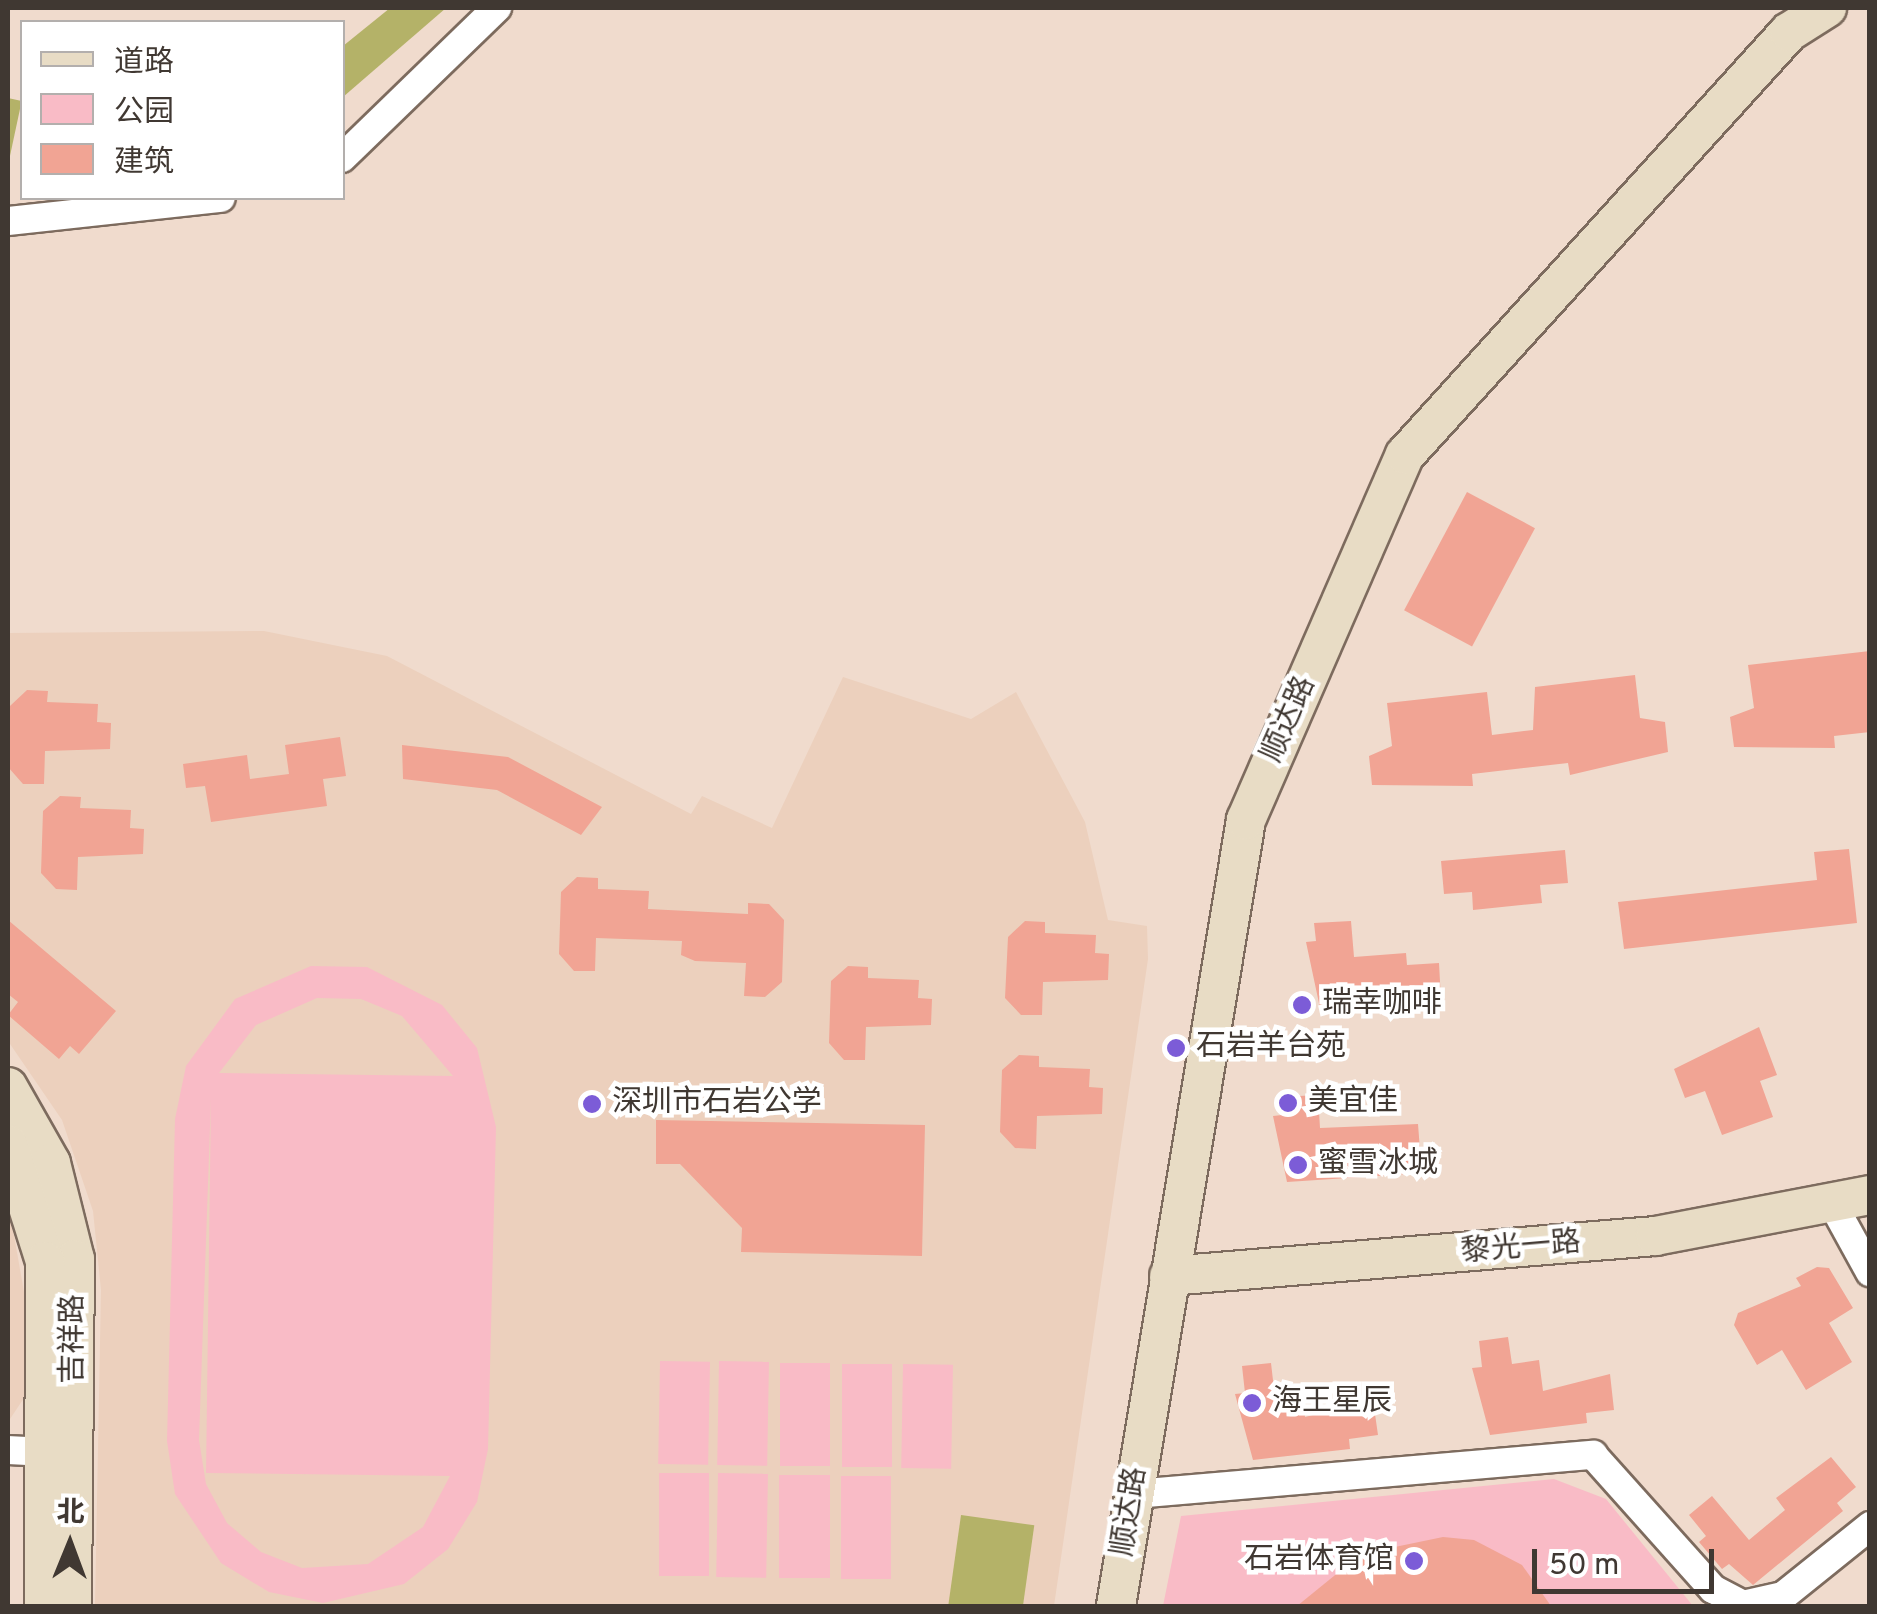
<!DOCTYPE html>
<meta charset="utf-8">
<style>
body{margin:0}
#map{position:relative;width:1877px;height:1614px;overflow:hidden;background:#f0dbcd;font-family:Overpass,"Noto Sans SC",sans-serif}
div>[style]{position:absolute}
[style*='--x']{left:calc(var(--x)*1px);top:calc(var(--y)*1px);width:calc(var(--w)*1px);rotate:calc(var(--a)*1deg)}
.built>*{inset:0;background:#ecd0bd}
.green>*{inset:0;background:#f9bbc6;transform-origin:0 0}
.water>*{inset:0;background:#b4b268;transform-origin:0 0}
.building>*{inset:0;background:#f1a494;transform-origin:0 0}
.roads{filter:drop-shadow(2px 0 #7d6b5e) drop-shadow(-2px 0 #7d6b5e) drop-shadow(0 2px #7d6b5e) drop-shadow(0 -2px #7d6b5e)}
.street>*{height:28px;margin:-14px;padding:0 14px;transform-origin:14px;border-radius:14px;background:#fff}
.secondary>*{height:38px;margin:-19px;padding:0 19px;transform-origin:19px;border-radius:19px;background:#e8dcc5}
.dots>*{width:28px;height:28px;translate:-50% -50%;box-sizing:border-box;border:5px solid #fff;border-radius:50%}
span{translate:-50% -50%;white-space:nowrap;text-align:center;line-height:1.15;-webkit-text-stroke:9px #fff;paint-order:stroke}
.street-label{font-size:30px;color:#403832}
.poi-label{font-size:30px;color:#403832}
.left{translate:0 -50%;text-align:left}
.right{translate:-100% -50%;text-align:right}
.frame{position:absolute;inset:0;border:10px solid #403832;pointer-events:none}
.legend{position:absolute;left:20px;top:20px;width:325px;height:180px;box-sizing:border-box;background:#fff;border:2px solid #b3afad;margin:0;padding:12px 18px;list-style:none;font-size:30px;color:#403832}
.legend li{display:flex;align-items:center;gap:20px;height:50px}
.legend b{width:50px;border:2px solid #b3afad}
.north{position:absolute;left:20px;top:1494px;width:100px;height:100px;-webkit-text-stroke:8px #fff;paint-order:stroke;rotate:1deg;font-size:28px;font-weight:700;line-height:40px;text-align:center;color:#403832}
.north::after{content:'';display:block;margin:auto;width:35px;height:45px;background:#403832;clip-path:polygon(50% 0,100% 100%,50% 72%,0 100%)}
.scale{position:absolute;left:1532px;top:1549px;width:182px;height:45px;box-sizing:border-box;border:5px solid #403832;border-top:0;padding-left:12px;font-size:30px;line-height:35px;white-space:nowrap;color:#403832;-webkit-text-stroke:8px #fff;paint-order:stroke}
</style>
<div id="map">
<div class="built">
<i style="clip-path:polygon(264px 631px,387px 656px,691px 814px,702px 796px,772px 828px,843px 677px,971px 719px,1016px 692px,1085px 822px,1108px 920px,1147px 926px,1148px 959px,1054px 1606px,95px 1606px,101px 1290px,93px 1211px,62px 1120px,8px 1041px,8px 633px)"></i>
<i style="clip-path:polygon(8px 1201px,24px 1292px,26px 1395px,8px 1422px)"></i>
</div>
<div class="green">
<i style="clip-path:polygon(evenodd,311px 966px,367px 967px,442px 1005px,477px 1048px,496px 1127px,488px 1449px,477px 1502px,448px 1549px,404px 1584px,323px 1603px,269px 1592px,221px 1563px,175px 1494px,167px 1441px,175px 1119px,186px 1066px,235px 999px,311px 966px,317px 998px,361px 999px,402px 1016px,453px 1076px,219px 1073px,256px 1025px,317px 998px,311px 966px,211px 1098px,206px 1473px,450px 1476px,423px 1527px,368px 1564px,302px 1568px,261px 1552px,227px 1523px,206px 1484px,199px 1440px,211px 1098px)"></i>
<i style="left:660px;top:1361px;width:50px;height:103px;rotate:1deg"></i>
<i style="left:719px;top:1361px;width:50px;height:104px;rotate:1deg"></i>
<i style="left:780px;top:1363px;width:50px;height:103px"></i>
<i style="left:842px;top:1364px;width:50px;height:103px"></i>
<i style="left:903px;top:1364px;width:50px;height:104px;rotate:1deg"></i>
<i style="left:659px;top:1473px;width:50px;height:103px"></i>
<i style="left:718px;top:1473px;width:50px;height:104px;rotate:1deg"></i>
<i style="left:779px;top:1475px;width:51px;height:103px"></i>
<i style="left:841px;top:1476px;width:50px;height:103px"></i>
<i style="clip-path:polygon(1554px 1479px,1606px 1499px,1693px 1606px,1163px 1606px,1181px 1516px)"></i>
</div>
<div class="water">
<i style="clip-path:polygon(390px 8px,446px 8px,343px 97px,343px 46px)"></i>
<i style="left:8px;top:98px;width:14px;height:61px;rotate:12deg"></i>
<i style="left:961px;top:1515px;width:74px;height:92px;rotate:8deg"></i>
</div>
<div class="building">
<i style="left:1467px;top:492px;width:77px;height:134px;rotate:28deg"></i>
<i style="clip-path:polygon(1870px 651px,1870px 732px,1834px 736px,1835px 748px,1734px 747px,1730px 717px,1754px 708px,1748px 665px)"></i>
<i style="clip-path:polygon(1635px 675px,1640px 718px,1665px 722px,1668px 752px,1570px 775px,1568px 763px,1472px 774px,1473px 786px,1372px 785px,1369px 756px,1392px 746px,1387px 703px,1487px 692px,1492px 735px,1533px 730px,1535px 687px)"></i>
<i style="clip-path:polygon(27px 690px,48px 691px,47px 702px,98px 704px,97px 722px,111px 723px,110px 749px,45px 751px,44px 784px,23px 784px,8px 767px,10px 706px)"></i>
<i style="clip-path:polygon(340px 737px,346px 776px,323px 779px,327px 806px,211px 822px,205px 786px,186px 788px,183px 764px,247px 755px,250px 779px,289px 774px,285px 745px)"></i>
<i style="clip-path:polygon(402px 745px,508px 757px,602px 807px,581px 835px,497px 790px,403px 779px)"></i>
<i style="clip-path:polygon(60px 796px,81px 797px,80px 808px,131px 810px,130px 828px,144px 829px,143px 854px,78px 857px,77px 890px,56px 889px,41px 873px,43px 811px)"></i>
<i style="clip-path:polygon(1849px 849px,1857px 923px,1624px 949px,1618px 902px,1817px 880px,1814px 852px)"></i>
<i style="clip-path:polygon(1565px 850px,1568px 883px,1540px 885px,1542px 903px,1473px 910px,1472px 892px,1444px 894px,1441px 861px)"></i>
<i style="clip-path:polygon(577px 877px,598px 878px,598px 889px,649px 891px,648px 909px,748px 914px,748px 903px,769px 904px,784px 920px,782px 982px,765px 997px,744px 996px,746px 963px,695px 961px,681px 955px,682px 941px,596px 938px,595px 971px,574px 971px,559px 954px,561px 892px)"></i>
<i style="clip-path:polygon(8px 920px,116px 1011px,79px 1054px,70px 1046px,59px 1059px,8px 1015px,18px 1002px,8px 994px)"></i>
<i style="clip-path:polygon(1025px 921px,1045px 922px,1045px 933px,1096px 935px,1095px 953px,1109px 954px,1108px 980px,1043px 982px,1042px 1015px,1021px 1015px,1005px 998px,1008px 937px)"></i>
<i style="clip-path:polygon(1351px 921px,1354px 957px,1406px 953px,1407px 965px,1439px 963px,1441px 1000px,1320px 1008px,1306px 942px,1316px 941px,1314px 923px)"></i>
<i style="clip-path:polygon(848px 966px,868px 967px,868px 978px,919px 980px,918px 998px,932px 999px,931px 1025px,866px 1027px,865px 1060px,844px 1060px,829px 1043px,831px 981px)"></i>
<i style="clip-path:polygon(1759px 1027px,1777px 1075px,1760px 1081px,1773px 1117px,1722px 1135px,1705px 1091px,1685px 1098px,1674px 1069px)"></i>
<i style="clip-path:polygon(1019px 1055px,1039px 1056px,1039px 1067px,1090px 1069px,1089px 1087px,1103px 1088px,1102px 1114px,1037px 1116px,1036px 1149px,1015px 1148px,1000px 1132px,1002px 1070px)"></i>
<i style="clip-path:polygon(1318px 1095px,1320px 1128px,1418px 1124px,1421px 1163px,1408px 1164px,1408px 1174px,1287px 1182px,1273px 1116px,1282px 1115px,1281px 1097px)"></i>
<i style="clip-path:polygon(656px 1120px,925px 1125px,922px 1256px,741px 1252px,742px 1228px,680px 1164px,656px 1164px)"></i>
<i style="clip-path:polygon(1817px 1267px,1829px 1268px,1853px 1308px,1829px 1323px,1852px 1362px,1806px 1390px,1782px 1350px,1757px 1365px,1734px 1325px,1738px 1313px,1801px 1286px,1796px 1278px)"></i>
<i style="clip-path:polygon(1508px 1337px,1512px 1364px,1539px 1360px,1543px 1391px,1610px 1374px,1614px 1410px,1586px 1413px,1587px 1423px,1490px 1435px,1472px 1368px,1482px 1367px,1479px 1341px)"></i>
<i style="clip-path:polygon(1271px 1363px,1274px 1389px,1302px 1386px,1305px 1417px,1373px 1400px,1378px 1435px,1349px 1439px,1350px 1449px,1253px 1460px,1235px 1394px,1245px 1393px,1242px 1366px)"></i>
<i style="clip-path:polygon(1831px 1457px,1856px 1487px,1837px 1503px,1843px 1511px,1753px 1585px,1729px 1564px,1722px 1569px,1699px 1542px,1706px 1536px,1689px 1515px,1712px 1496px,1749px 1540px,1785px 1510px,1776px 1498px)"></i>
<i style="clip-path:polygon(1443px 1537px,1474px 1540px,1522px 1565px,1551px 1606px,1297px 1606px,1361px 1554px)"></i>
</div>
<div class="roads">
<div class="street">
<i style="--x:342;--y:158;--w:216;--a:-44.1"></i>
<i style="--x:8;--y:221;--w:214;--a:-6.2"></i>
<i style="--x:1832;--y:1203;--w:79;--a:61.2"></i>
<i style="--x:8;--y:1450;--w:39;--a:3"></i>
<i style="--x:1134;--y:1494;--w:461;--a:-4.9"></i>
<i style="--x:1593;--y:1455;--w:180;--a:48.2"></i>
<i style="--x:1713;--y:1589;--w:34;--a:28"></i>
<i style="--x:1743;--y:1605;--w:41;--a:-12.7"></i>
<i style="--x:1783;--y:1596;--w:112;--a:-38.8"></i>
</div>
<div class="secondary">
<i style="--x:8;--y:1087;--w:87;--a:60.5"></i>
<i style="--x:51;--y:1163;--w:99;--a:76"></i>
<i style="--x:75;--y:1259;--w:347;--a:90.5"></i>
<i style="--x:8;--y:1144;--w:123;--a:72.5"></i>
<i style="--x:45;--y:1261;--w:345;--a:90.2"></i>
<i style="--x:1169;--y:1276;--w:488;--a:-4.7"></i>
<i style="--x:1655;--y:1236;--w:219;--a:-10.8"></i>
<i style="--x:1116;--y:1606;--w:797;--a:-80.61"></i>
<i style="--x:1246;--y:820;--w:398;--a:-66.5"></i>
<i style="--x:1405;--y:455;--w:571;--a:-47.77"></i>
<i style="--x:1789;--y:32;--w:45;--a:-32.3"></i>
</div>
</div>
<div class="dots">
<i style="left:1302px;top:1005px;background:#7c5cd7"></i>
<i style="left:1176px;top:1048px;background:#7c5cd7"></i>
<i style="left:1288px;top:1103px;background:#7c5cd7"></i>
<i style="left:592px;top:1104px;background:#7c5cd7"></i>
<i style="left:1298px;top:1165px;background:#7c5cd7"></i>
<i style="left:1252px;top:1403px;background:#7c5cd7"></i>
<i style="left:1414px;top:1561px;background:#7c5cd7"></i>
</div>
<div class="street-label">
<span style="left:1290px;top:720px;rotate:-66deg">顺达路</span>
<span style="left:1521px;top:1249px;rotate:-5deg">黎光一路</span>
<span style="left:75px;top:1339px;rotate:-90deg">吉祥路</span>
<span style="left:1131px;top:1512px;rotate:-81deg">顺达路</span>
</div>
<div class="poi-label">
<span class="left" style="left:1322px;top:1005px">瑞幸咖啡</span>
<span class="left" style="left:1196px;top:1048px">石岩羊台苑</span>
<span class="left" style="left:1308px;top:1103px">美宜佳</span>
<span class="left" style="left:612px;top:1104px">深圳市石岩公学</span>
<span class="left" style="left:1318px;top:1165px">蜜雪冰城</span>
<span class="left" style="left:1272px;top:1403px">海王星辰</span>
<span class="right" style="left:1394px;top:1561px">石岩体育馆</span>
</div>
<div class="frame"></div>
<ul class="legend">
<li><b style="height:12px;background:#e8dcc5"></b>道路</li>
<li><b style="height:28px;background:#f9bbc6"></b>公园</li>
<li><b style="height:28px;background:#f1a494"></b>建筑</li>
</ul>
<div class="north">北</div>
<div class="scale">50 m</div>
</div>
